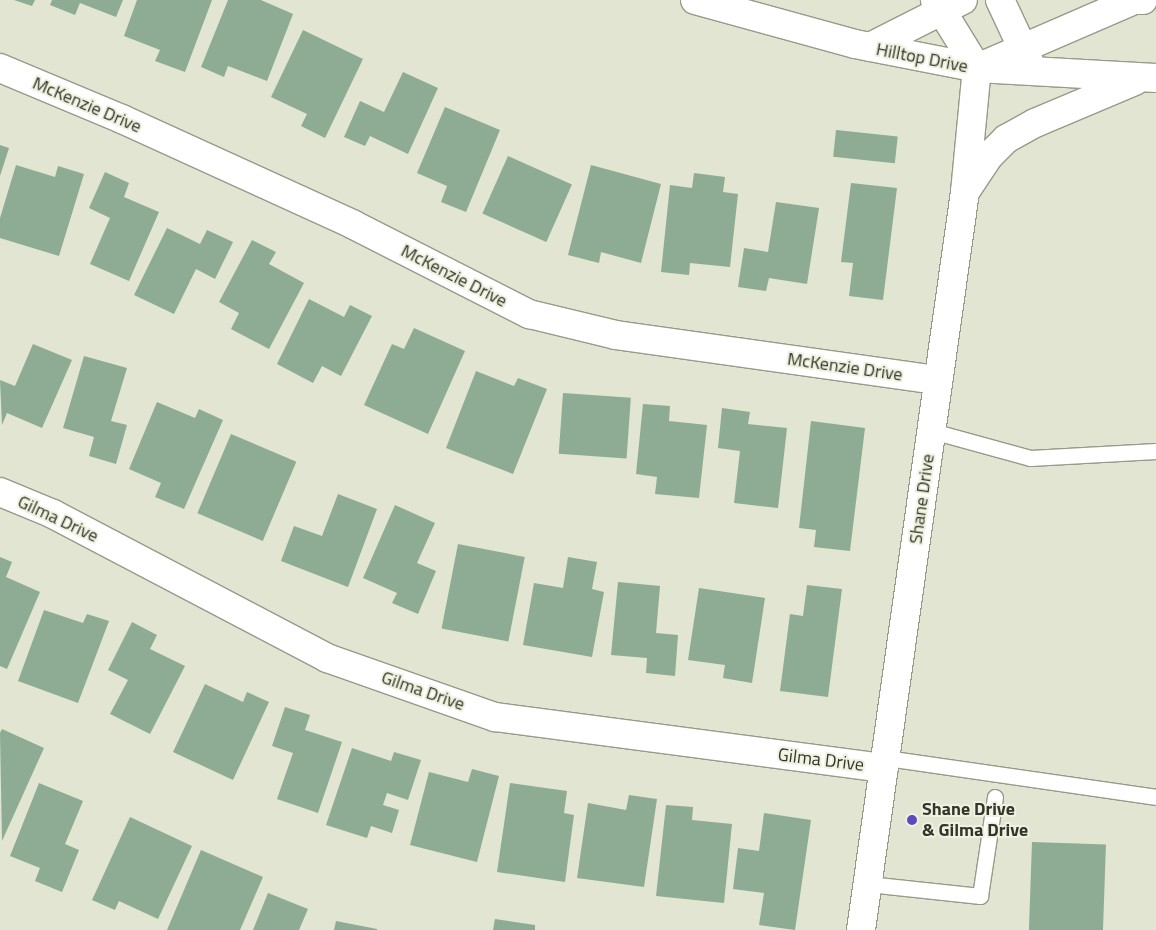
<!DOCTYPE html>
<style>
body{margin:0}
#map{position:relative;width:1156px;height:930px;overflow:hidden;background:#e1e5d2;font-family:"Titillium Web",sans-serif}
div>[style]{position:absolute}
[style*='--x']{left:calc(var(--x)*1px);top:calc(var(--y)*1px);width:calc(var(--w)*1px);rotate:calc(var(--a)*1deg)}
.building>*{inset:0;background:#8dac93;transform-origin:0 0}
.roads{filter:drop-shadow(1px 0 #979a89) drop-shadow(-1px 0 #979a89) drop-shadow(0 1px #979a89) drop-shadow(0 -1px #979a89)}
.service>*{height:15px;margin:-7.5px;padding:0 7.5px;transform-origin:7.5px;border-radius:7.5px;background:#fff}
.minor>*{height:28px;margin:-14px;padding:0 14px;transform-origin:14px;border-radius:14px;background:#fff}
.tertiary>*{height:28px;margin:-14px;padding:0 14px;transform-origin:14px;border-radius:14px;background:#fff}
.secondary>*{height:28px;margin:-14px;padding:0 14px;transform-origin:14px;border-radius:14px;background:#fff}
.dots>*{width:14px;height:14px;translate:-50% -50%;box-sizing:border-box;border:2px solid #eef2df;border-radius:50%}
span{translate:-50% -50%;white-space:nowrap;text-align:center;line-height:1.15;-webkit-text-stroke:4px #eef2df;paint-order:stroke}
.street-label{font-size:18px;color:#33352d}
.poi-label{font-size:18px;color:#33352d;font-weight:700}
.left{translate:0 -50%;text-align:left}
</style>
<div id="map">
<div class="building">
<i style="clip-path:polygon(14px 0,35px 0,32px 6px)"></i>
<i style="clip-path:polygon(52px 0,123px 0,116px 17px,80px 3px,75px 15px,50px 5px)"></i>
<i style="clip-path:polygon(137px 0,212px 0,185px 72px,155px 61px,160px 50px,124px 36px)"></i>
<i style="clip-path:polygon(228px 0,261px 0,293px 14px,267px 81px,228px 66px,224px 77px,201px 67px)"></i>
<i style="clip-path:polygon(303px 30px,363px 59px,325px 138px,301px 126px,307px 114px,271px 97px)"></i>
<i style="clip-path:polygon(403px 72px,438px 88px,408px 154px,370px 136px,365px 146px,344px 137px,360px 101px,384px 112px)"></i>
<i style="clip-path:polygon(445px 107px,500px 130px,466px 212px,441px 202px,447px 186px,417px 173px)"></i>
<i style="left:836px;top:130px;width:62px;height:27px;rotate:6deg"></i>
<i style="clip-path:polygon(0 145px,9px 148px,0 176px)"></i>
<i style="left:508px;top:156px;width:70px;height:63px;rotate:24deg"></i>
<i style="clip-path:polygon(16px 165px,55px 177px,58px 166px,84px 174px,59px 256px,0 238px,0 218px)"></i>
<i style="clip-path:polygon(591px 165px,661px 184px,641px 263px,601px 252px,599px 263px,568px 255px)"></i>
<i style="clip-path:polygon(105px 172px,129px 183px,124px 197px,159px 212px,129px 281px,90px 264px,110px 218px,89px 208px)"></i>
<i style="clip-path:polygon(694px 173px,725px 177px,723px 192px,738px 194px,730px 267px,690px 263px,689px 275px,661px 272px,670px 185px,692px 188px)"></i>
<i style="clip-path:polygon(851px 183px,897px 188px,883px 300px,849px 296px,853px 263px,841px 262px)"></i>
<i style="clip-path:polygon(776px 202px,819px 208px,807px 284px,769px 278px,766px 291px,738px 287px,744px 248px,768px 252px)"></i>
<i style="clip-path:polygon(167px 228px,200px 244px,207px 230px,233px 242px,215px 279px,196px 269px,174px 314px,134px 295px)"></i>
<i style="clip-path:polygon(252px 240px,276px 252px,269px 264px,304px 283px,269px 349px,231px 329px,239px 313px,219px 302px)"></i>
<i style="clip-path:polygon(309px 299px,344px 317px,350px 305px,372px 316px,341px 376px,322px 366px,313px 383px,277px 364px)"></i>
<i style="clip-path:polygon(414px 328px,465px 351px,428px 434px,364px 405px,392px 344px,404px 349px)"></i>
<i style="clip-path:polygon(33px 344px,72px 360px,42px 428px,7px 413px,2px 425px,0 380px,15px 386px)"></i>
<i style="clip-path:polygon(84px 356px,127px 368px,111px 421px,127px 425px,116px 464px,89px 456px,94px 437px,63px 428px)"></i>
<i style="clip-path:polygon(476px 371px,514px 386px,518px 378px,547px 389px,513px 474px,446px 448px)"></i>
<i style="left:563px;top:393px;width:68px;height:61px;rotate:4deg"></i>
<i style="clip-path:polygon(157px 402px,195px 418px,199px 409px,223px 420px,184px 509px,155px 497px,161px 483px,129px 469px)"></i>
<i style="clip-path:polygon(643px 404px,670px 406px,669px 421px,707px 425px,699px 498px,655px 494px,657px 477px,636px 474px)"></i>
<i style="clip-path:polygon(722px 408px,750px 412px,748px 424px,787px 428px,778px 508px,734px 503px,740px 451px,718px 448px)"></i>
<i style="clip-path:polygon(811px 421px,865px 428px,850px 551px,814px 547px,816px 530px,799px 528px)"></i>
<i style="left:231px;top:434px;width:71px;height:86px;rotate:23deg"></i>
<i style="clip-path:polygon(338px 494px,377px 509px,348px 587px,281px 561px,294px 526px,322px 536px)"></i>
<i style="clip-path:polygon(395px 505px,435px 523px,417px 563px,436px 571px,418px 614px,392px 603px,397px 593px,363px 578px)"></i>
<i style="left:458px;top:544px;width:68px;height:86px;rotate:11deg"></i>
<i style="clip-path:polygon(0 557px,12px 562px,6px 577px,40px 592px,7px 669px,0 666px)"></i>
<i style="clip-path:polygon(568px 557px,597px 562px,592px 589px,604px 592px,592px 657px,523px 645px,534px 583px,563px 588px)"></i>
<i style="clip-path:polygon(618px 582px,660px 586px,656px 633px,678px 635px,675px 676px,646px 673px,647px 658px,611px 655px)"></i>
<i style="clip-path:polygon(807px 585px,842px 589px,828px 697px,780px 691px,790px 614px,803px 616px)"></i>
<i style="clip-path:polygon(699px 588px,765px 598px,752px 683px,723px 678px,725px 665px,688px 660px)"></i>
<i style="clip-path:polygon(44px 610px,83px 623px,87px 614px,109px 621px,78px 703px,18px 681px)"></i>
<i style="clip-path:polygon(132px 622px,157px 635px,150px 649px,185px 666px,150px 734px,110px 714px,128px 680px,108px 670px)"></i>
<i style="clip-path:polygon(205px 684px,243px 702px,247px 692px,269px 702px,233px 780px,173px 752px)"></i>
<i style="clip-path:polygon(285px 707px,310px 715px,305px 730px,342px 742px,318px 813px,277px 799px,293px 753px,272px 746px)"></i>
<i style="clip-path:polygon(2px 729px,44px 748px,2px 841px,0 733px)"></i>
<i style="clip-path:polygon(352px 748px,391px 761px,394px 752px,421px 760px,408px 800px,387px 793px,383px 805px,399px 810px,392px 833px,371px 826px,367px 838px,326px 825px)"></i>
<i style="clip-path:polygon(472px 769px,499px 776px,477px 862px,410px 845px,429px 772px,468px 782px)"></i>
<i style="clip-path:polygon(39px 783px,83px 801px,65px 844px,79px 850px,62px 892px,35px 881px,40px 868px,10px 856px)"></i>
<i style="clip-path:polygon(510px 783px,567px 791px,564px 813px,574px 815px,565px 882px,497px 872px)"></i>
<i style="clip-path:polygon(629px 795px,657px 799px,644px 887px,577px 878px,588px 803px,626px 810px)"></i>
<i style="clip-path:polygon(666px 805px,693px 807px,692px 820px,732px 824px,724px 903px,656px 896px)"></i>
<i style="clip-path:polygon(764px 813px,811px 820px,795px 930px,759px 925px,764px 893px,733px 889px,738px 848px,759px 851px)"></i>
<i style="clip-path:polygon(130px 817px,192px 846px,158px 919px,119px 901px,115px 910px,92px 900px)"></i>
<i style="left:1032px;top:842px;width:74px;height:88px;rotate:2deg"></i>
<i style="clip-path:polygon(201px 850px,263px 877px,240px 930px,167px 930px)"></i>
<i style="clip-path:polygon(268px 893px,308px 909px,299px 930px,253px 930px)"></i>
<i style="clip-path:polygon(495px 919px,535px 925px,535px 930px,493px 930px)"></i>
<i style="clip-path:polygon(336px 921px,377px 929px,377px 930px,334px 930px)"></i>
</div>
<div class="roads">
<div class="service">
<i style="--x:932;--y:431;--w:102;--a:15.4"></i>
<i style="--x:1030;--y:458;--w:126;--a:-3.2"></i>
<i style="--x:886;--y:758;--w:273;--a:8.2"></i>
<i style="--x:868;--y:884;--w:113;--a:6.1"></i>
<i style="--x:980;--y:896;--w:100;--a:-81.4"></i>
</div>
<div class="minor">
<i style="--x:0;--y:68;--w:132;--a:22.7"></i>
<i style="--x:122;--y:119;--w:253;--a:24.5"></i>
<i style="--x:352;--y:224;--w:199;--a:27"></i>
<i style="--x:529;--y:314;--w:89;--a:13.6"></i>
<i style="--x:616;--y:335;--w:325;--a:8"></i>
<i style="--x:0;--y:492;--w:57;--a:22.5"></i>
<i style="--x:53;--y:514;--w:310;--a:27.7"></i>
<i style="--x:327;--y:658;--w:178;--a:19.4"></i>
<i style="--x:495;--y:717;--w:392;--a:7.5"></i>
</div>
<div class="tertiary">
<i style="--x:1000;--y:0;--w:71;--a:64.9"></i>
<i style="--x:870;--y:47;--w:104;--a:-26.8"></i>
<i style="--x:977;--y:68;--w:169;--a:-23.4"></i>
<i style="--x:861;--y:930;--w:745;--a:-81.98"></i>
<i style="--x:965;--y:192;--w:125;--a:-84.5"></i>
<i style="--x:977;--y:68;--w:80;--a:-121.7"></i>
</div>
<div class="secondary">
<i style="--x:695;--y:0;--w:166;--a:15.4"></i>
<i style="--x:855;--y:44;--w:124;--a:11.1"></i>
<i style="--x:977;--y:68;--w:179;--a:3.2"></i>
<i style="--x:1121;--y:0;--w:22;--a:0"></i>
<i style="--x:965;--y:192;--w:43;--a:-56.3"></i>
<i style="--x:989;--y:156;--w:24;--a:-45"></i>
<i style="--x:1006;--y:139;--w:33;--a:-29"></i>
<i style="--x:1035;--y:123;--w:108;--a:-22.8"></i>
</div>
</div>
<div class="dots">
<i style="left:912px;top:820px;background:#5f47bf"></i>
</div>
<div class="street-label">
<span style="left:922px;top:58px;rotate:11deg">Hilltop Drive</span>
<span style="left:87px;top:105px;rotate:23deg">McKenzie Drive</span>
<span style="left:454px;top:276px;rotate:27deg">McKenzie Drive</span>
<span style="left:845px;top:367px;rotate:8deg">McKenzie Drive</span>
<span style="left:922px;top:499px;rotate:-82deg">Shane Drive</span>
<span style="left:58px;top:519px;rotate:25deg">Gilma Drive</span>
<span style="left:423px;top:691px;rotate:19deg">Gilma Drive</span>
<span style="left:821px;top:760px;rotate:7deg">Gilma Drive</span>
</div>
<div class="poi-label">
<span class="left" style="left:922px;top:820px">Shane Drive<br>&amp; Gilma Drive</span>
</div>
</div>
